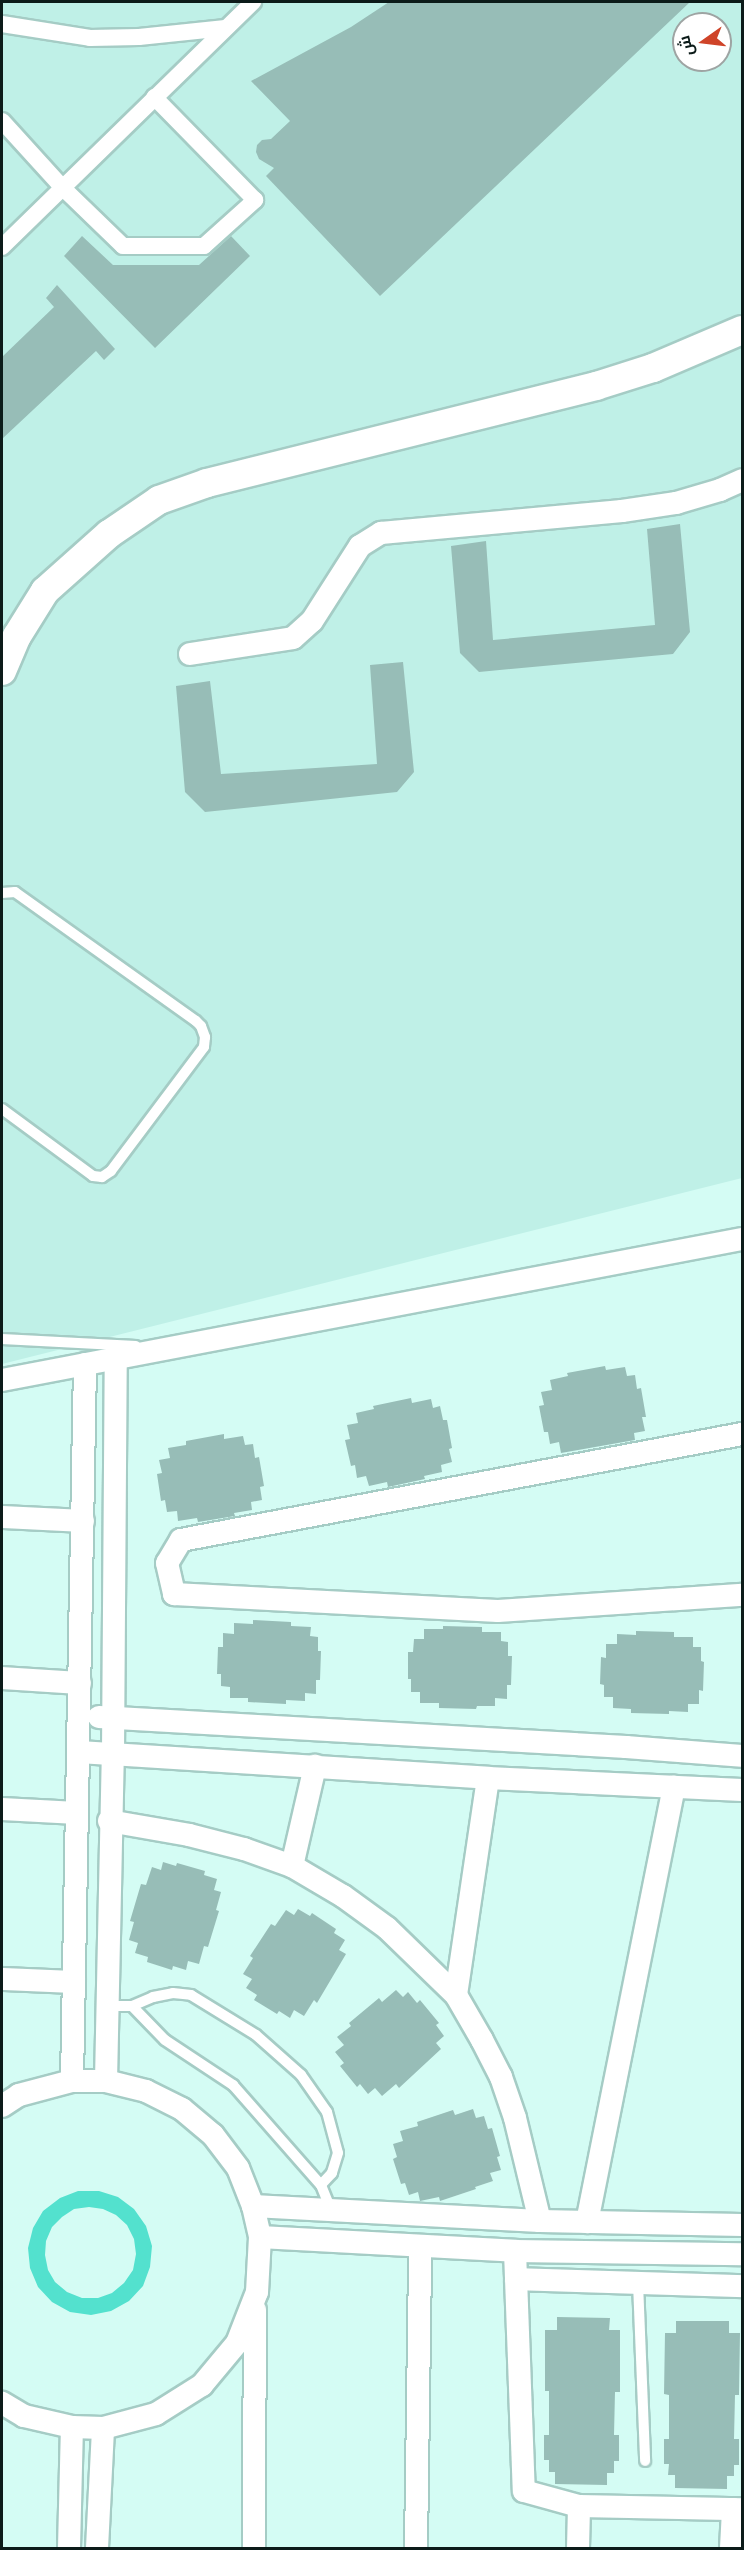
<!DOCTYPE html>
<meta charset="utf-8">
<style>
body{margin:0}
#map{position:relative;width:744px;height:2550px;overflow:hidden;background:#d4fcf4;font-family:Signika,Cairo,sans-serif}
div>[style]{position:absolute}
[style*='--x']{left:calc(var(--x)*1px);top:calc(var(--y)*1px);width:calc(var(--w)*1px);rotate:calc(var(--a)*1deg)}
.built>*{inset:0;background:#bff0e7}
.water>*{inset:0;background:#53e1ce}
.building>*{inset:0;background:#97bdb7}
.roads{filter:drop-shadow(2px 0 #a5ccc5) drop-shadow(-2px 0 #a5ccc5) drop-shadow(0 2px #a5ccc5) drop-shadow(0 -2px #a5ccc5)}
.service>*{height:10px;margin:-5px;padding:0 5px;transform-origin:5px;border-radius:5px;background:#fff}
.pedestrian>*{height:16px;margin:-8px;padding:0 8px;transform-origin:8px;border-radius:8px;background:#fff}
.minor>*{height:22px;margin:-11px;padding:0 11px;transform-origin:11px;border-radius:11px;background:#fff}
.tertiary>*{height:28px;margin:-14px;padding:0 14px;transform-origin:14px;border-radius:14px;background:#fff}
span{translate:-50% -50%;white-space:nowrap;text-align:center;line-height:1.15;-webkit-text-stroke:4.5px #fff;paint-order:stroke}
.frame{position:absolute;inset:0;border:3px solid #0c1b19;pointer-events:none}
.north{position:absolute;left:672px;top:12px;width:60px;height:60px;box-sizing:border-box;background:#fff;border:2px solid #9ea4a3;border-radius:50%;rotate:256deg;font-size:16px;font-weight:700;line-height:24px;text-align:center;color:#0c1b19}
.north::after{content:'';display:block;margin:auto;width:21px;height:27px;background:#cf4429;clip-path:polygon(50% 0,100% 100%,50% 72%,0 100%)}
</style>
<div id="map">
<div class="built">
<i style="clip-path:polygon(evenodd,2px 2px,742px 2px,742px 1178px,2px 1364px,2px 2px,684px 24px,720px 24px,720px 60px,684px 60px,684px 24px)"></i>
</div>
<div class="water">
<i style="clip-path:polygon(evenodd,78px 2191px,99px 2191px,118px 2197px,134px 2209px,146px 2226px,152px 2246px,150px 2267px,143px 2286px,129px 2301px,111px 2311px,91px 2315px,70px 2312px,52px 2302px,38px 2287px,30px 2268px,28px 2248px,33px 2228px,43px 2211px,60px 2198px,78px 2191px,89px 2207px,103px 2209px,116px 2215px,127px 2225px,134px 2239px,136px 2254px,133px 2270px,124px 2283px,112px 2293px,98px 2298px,82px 2298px,67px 2292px,55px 2282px,48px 2270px,45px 2255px,46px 2241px,52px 2227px,62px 2217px,74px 2209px,89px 2207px)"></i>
</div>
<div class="building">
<i style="clip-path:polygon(389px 2px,690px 2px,380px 296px,266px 176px,274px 168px,259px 159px,256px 152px,257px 145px,262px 140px,271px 139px,290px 121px,251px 81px,351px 27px)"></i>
<i style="clip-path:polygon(82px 236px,113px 265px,199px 265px,231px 236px,250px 256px,155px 348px,64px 256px)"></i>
<i style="clip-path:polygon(57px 285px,115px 349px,104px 360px,96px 351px,2px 439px,2px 357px,54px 307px,46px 298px)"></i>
<i style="clip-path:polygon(680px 524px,690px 632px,673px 654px,479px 672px,460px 653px,451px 546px,486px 541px,493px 640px,655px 625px,647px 529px)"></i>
<i style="clip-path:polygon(403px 662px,414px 772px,397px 792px,205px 812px,185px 792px,176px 686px,210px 681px,221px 774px,377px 764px,370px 665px)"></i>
<i style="clip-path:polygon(605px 1366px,606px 1370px,625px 1367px,627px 1376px,635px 1375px,637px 1389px,641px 1388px,646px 1417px,642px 1417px,645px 1431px,634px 1433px,635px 1440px,561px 1453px,559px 1442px,550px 1444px,548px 1432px,544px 1432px,539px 1406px,544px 1405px,541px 1392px,552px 1390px,550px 1380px,568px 1376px,567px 1373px)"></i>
<i style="clip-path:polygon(411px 1398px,412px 1403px,431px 1399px,433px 1408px,440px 1406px,443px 1420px,447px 1420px,452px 1448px,449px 1449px,452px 1462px,441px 1465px,442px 1472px,424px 1476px,425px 1479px,388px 1487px,387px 1482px,369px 1486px,366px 1476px,357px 1478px,355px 1465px,351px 1466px,345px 1440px,350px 1439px,347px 1425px,358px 1423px,356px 1413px,374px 1409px,373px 1406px)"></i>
<i style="clip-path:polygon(224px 1434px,224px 1439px,243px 1436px,245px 1445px,253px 1444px,255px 1458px,259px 1457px,264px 1486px,260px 1487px,262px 1500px,251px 1502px,252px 1510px,234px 1513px,235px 1516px,198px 1522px,197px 1518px,178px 1521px,177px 1511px,167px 1512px,165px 1500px,161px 1501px,157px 1474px,162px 1473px,159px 1460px,170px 1458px,168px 1448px,186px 1445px,186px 1441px)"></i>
<i style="clip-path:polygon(253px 1620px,291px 1622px,291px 1626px,311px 1627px,310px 1636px,318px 1637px,318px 1651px,321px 1651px,320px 1680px,316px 1680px,316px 1694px,305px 1693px,305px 1701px,286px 1700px,286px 1704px,248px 1702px,248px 1698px,230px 1698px,230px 1687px,221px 1686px,221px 1674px,217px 1674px,218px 1647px,223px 1647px,223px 1633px,234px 1634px,234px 1623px,253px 1624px)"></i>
<i style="clip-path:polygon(443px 1626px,482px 1627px,482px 1632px,501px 1632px,501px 1641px,508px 1642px,508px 1656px,512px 1656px,511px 1685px,507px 1685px,507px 1699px,495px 1698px,495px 1706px,477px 1706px,476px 1709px,439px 1708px,439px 1703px,420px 1703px,420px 1692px,411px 1692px,411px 1679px,408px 1679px,408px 1652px,413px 1652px,414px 1639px,424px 1639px,424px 1629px,443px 1629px)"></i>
<i style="clip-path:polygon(636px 1631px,674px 1632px,674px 1637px,693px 1637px,693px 1647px,701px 1647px,701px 1661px,704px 1662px,703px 1691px,699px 1690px,699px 1704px,688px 1704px,688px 1712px,669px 1711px,669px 1714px,631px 1713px,631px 1709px,613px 1708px,613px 1697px,604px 1697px,604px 1685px,600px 1684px,601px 1657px,606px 1658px,606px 1644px,617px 1644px,617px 1634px,636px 1635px)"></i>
<i style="clip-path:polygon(163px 1862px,176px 1866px,177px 1863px,205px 1871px,204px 1875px,217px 1879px,214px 1890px,221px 1892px,216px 1910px,219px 1911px,208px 1947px,204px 1946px,199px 1964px,188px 1961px,186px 1970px,173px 1966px,172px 1970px,147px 1962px,148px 1957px,135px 1953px,138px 1943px,129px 1940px,134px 1922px,130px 1921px,141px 1884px,146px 1885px,152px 1867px,161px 1870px)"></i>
<i style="clip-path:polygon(298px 1909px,310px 1916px,312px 1913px,336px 1929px,334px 1933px,345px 1940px,339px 1950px,346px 1954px,317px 2003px,314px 2000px,304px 2016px,294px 2010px,290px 2018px,279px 2011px,277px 2014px,254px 2000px,257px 1995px,246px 1988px,252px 1979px,243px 1974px,253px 1958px,250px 1956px,271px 1924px,275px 1926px,286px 1910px,294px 1915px)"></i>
<i style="clip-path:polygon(396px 1990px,403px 1997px,408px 1992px,417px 2003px,420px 2000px,439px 2023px,436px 2025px,444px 2036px,436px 2043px,441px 2049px,399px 2088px,396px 2084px,382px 2096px,375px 2088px,368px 2094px,360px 2084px,357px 2087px,340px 2066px,344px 2063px,335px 2052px,344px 2045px,337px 2037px,351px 2026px,349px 2023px,379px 1998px,382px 2002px)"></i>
<i style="clip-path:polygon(473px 2109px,476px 2118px,484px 2116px,488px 2129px,492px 2128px,500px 2156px,497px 2157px,501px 2170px,490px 2173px,493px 2181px,475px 2187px,476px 2189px,440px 2201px,439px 2197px,420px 2201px,418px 2192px,409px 2195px,405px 2183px,401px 2184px,393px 2159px,397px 2157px,393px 2144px,403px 2141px,400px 2131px,418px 2126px,417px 2122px,453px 2110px,455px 2115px)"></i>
<i style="clip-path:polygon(557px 2317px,610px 2318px,609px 2330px,620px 2330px,620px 2392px,615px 2392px,614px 2435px,619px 2435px,619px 2461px,614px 2461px,614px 2473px,607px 2473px,607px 2485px,555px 2484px,555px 2472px,549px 2472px,549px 2460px,544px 2460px,544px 2435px,549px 2435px,549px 2391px,545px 2391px,545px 2330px,557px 2330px)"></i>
<i style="clip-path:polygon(676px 2321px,729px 2321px,729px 2333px,740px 2333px,739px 2395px,735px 2395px,734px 2439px,739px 2439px,739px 2465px,734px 2465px,734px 2476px,727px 2476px,727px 2489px,675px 2488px,675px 2475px,668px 2475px,669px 2464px,664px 2464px,664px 2439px,669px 2439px,669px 2395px,664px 2394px,665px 2333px,676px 2333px)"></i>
</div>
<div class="roads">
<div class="service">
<i style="--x:2;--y:893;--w:13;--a:-4"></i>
<i style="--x:15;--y:892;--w:222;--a:35.5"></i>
<i style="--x:196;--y:1021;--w:7;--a:45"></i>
<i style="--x:201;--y:1026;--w:12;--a:70"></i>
<i style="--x:205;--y:1037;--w:10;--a:96"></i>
<i style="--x:204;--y:1047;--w:155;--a:126.9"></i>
<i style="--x:111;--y:1171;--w:11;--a:146"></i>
<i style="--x:102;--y:1177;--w:9;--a:-174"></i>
<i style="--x:93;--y:1176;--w:113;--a:-143.6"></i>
<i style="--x:2;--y:1339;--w:134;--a:3"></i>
<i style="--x:107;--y:2006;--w:25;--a:0"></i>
<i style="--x:132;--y:2006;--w:23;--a:-23"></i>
<i style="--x:153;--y:1997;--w:20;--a:-11"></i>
<i style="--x:173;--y:1993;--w:18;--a:6"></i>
<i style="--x:191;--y:1995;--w:76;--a:31.6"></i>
<i style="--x:256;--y:2035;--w:60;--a:41.6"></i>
<i style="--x:301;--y:2075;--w:45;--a:54.9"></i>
<i style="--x:327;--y:2112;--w:42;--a:75"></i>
<i style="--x:338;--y:2153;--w:21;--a:107"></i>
<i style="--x:332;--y:2173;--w:16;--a:133"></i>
<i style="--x:132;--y:2006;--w:47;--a:45.9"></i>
<i style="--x:165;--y:2040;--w:82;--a:33.5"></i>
<i style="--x:233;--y:2085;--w:133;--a:48.7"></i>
<i style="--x:321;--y:2185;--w:27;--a:68"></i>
<i style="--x:638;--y:2283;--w:178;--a:87.7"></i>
</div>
<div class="pedestrian">
<i style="--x:2;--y:24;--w:89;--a:9"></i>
<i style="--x:90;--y:38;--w:49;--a:-1.2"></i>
<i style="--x:139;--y:37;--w:87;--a:-5.9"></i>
<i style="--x:2;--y:121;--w:91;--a:47.7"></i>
<i style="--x:63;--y:188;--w:83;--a:44"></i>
<i style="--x:123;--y:246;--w:81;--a:0"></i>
<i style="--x:204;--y:246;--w:69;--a:-42"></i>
<i style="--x:255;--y:200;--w:144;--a:-134.4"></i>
<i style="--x:2;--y:247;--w:351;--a:-44.3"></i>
</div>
<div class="minor">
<i style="--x:190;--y:654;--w:104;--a:-8.8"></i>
<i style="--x:293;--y:638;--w:25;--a:-42"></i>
<i style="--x:312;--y:621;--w:89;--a:-57.4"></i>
<i style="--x:360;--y:546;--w:25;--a:-32"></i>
<i style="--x:381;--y:533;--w:242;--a:-5.2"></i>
<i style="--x:622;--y:511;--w:55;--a:-8.4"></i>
<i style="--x:676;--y:503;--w:46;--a:-16.5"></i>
<i style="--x:720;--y:490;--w:24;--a:-24"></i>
<i style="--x:2;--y:1380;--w:753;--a:-10.79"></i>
<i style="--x:742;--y:1434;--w:571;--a:169.3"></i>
<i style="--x:181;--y:1540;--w:27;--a:121"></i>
<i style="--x:167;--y:1563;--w:32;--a:77"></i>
<i style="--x:174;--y:1594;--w:324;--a:3"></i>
<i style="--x:498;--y:1611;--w:245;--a:-3.8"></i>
<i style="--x:2;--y:1517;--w:81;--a:2.8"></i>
<i style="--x:2;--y:1678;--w:78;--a:3.7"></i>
<i style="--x:99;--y:1717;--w:528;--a:3.26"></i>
<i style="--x:626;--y:1747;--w:116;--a:4.4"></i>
<i style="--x:79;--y:1752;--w:410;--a:3.6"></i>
<i style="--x:488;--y:1778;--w:254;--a:2.7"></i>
<i style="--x:2;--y:1809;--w:75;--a:3.1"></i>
<i style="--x:109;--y:1821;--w:81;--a:9.9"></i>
<i style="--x:189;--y:1835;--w:57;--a:14.3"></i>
<i style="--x:244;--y:1849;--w:51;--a:19.5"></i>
<i style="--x:292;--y:1866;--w:59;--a:30.5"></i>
<i style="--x:343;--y:1896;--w:54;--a:36"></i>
<i style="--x:387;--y:1928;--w:96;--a:44.2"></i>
<i style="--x:456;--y:1995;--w:52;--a:60"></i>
<i style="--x:482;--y:2040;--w:42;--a:62.8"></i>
<i style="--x:501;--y:2077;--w:43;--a:71.1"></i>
<i style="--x:515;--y:2118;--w:106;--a:76.4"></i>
<i style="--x:292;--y:1866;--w:103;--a:-77"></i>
<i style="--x:2;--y:1979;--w:72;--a:2.4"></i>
<i style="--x:456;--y:1995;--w:219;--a:-81.6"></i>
<i style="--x:72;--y:2081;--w:717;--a:-88.96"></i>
<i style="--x:106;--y:2081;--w:328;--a:-88.8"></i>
<i style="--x:113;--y:1753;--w:395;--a:-89.6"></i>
<i style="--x:2;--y:2106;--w:20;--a:-33"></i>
<i style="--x:19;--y:2095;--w:55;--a:-14.8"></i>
<i style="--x:72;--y:2081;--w:34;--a:0"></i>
<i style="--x:106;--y:2081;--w:41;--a:14"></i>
<i style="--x:146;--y:2091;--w:40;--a:26.6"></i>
<i style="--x:182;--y:2109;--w:40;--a:40"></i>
<i style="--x:213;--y:2135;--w:41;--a:52.9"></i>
<i style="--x:238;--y:2168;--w:41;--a:68.5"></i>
<i style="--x:253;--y:2206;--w:32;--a:77"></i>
<i style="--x:260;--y:2237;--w:55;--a:93.1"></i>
<i style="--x:257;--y:2292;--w:55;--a:111.4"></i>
<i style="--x:237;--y:2343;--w:55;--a:129.8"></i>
<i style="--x:202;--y:2385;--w:54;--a:147.8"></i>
<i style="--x:156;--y:2414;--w:55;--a:165.2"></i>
<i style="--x:103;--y:2428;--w:31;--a:-178"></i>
<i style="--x:72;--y:2427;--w:49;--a:-167.1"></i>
<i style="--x:24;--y:2416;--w:26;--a:-149"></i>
<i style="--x:253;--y:2206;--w:287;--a:3"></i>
<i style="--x:540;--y:2221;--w:202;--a:1.1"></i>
<i style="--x:587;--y:2222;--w:444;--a:-78.7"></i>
<i style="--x:260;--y:2237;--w:255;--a:3.1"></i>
<i style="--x:515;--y:2251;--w:227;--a:0.8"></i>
<i style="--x:515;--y:2251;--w:240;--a:87.9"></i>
<i style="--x:524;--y:2491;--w:57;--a:15.3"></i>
<i style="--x:579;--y:2506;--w:163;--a:1.1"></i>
<i style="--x:516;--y:2279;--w:226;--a:1.8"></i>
<i style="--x:69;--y:2548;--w:121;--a:-88.6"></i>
<i style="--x:97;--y:2548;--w:120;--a:-87.1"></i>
<i style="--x:254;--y:2548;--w:238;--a:-89.8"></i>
<i style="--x:416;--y:2548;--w:302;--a:-89.2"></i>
<i style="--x:578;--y:2548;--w:42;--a:-88.6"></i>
<i style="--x:731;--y:2548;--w:39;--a:-87"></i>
</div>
<div class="tertiary">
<i style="--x:2;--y:671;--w:38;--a:-67"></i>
<i style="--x:17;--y:636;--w:53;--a:-58.1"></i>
<i style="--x:45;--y:591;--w:86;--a:-41.7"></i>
<i style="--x:109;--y:534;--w:60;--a:-34.2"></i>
<i style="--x:159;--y:500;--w:51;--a:-19.5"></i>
<i style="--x:207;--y:483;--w:401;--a:-14"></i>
<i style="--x:596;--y:386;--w:60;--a:-17.5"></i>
<i style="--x:653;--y:368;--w:97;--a:-23.1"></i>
</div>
</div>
<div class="frame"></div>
<div class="north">ش</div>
</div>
